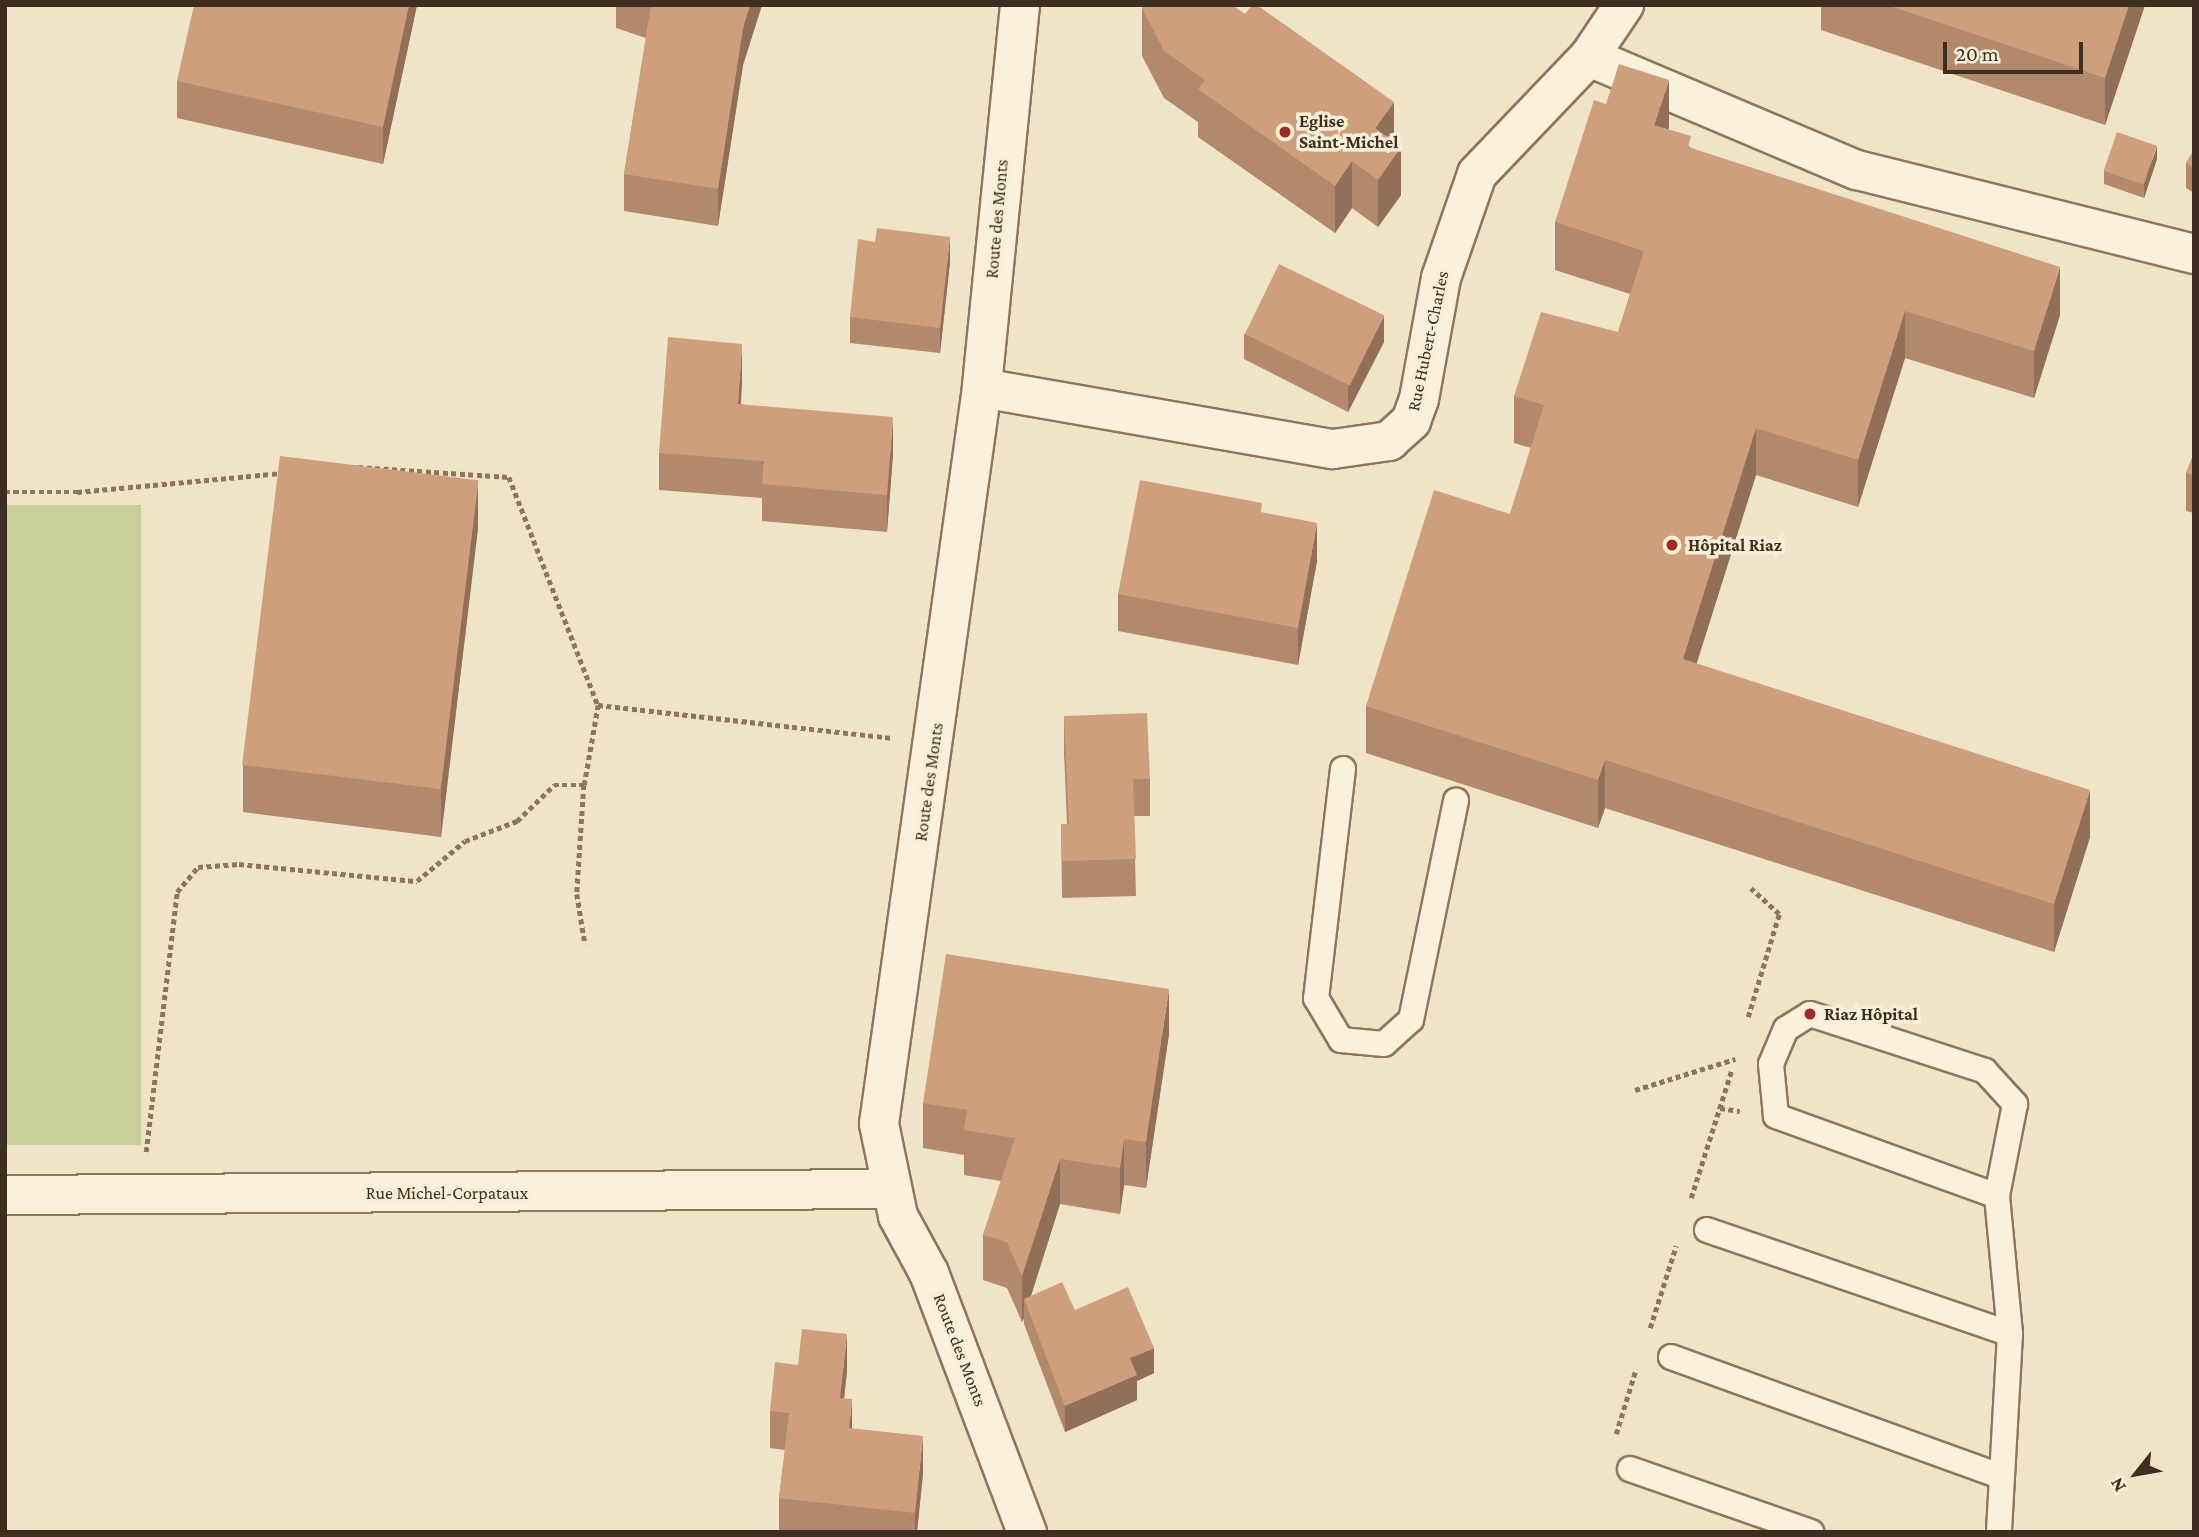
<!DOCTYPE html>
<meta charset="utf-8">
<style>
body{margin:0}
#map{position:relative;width:2199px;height:1537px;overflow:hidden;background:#f0e4c8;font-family:"Crimson Pro",serif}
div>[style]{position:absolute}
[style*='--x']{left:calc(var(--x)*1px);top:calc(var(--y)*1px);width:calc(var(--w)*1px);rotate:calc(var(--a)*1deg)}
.green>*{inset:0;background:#c9cf9b;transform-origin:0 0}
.path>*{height:4.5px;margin-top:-2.25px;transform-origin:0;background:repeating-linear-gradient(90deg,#8d765c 0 5px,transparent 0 8.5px)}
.roads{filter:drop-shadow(2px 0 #8d765c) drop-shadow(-2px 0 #8d765c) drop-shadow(0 2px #8d765c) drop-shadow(0 -2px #8d765c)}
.service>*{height:24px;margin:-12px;padding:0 12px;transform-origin:12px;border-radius:12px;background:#faf1dc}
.minor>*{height:38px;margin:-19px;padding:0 19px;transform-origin:19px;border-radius:19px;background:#faf1dc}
.wall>*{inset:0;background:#b2896c}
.shaded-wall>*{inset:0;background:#916f58}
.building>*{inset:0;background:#cf9f7d;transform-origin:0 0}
.dots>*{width:19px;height:19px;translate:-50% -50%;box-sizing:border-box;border:4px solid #f7eed8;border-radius:50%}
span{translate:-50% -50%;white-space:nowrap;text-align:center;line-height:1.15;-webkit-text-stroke:7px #f7eed8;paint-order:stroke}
.poi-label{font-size:18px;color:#3d2e20;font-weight:700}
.left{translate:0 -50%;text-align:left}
.street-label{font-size:18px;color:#3d2e20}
.frame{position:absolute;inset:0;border:7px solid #3d2e20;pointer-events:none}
.north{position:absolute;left:2101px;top:1439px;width:70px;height:70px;-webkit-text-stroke:5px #f7eed8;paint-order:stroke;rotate:239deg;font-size:19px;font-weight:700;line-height:28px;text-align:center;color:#3d2e20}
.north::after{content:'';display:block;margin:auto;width:24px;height:32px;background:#3d2e20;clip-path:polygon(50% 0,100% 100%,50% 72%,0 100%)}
.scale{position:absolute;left:1943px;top:42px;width:140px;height:32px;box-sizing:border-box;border:4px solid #3d2e20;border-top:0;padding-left:9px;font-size:21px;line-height:24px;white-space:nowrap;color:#3d2e20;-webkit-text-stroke:5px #f7eed8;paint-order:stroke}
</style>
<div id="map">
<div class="green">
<i style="left:5px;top:505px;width:136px;height:640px"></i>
</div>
<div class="path">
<i style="--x:358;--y:467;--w:151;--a:3.8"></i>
<i style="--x:509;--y:477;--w:245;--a:68.7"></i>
<i style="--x:598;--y:705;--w:295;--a:6.4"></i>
<i style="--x:5;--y:492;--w:72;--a:0"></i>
<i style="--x:77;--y:492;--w:207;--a:-5.3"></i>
<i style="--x:584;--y:785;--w:81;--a:-80.1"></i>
<i style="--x:1748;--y:1017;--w:108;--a:-73.2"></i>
<i style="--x:1779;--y:914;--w:38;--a:-138"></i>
<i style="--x:1635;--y:1090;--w:105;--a:-17.2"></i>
<i style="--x:1720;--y:1108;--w:20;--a:9"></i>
<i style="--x:146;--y:1152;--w:262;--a:-83.2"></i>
<i style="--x:177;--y:892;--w:33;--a:-50"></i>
<i style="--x:198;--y:867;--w:41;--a:-4.2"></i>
<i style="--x:239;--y:864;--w:179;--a:5.5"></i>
<i style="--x:417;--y:881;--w:62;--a:-39.8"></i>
<i style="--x:465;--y:841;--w:56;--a:-21"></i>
<i style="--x:517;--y:821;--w:52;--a:-44.2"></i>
<i style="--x:554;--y:785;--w:30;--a:0"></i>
<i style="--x:584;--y:785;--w:109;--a:93.7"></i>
<i style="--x:577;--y:894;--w:51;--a:80.9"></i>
<i style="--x:1691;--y:1198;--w:135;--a:-72.4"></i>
<i style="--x:1650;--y:1328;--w:86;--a:-72.4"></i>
<i style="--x:1616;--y:1434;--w:68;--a:-72.9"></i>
</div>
<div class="roads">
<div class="service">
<i style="--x:1343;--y:769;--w:231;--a:96.7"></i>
<i style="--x:1316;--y:998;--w:49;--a:59.2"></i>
<i style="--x:1341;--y:1040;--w:43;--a:5.3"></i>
<i style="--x:1384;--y:1044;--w:36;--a:-42"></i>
<i style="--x:1411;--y:1020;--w:224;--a:-78.4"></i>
<i style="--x:1997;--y:1196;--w:235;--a:-160.1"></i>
<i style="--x:1776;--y:1116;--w:52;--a:-95.5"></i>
<i style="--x:1771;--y:1064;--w:38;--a:-67"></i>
<i style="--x:1786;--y:1029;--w:28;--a:-32"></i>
<i style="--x:1810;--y:1014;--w:184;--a:18"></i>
<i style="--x:1985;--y:1071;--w:45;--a:47.7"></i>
<i style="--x:2015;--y:1104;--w:94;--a:101.1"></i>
<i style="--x:1997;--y:1196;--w:139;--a:84.6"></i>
<i style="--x:2010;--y:1334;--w:198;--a:93.2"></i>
<i style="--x:1707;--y:1230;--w:320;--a:18.9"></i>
<i style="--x:1671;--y:1357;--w:352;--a:19.9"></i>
<i style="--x:1630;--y:1469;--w:192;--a:19.2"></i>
</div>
<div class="minor">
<i style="--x:1020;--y:5;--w:385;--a:95.7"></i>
<i style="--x:982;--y:388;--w:743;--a:97.97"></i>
<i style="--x:879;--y:1124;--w:94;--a:78.3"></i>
<i style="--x:898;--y:1216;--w:65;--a:61.5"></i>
<i style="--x:929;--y:1273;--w:277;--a:69.3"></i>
<i style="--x:1589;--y:57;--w:291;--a:22.9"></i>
<i style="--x:1857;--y:170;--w:347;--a:14"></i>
<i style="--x:982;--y:388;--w:356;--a:9.9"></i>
<i style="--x:1333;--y:449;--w:57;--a:-8.1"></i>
<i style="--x:1389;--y:441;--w:30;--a:-42"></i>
<i style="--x:1411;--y:421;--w:23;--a:-70"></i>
<i style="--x:1419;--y:399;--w:123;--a:-79.7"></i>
<i style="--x:1441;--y:278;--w:110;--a:-70.9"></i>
<i style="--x:1477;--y:174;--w:162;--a:-46.3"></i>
<i style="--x:1589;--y:57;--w:63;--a:-56.1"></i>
<i style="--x:5;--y:1195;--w:885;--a:-0.39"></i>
</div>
</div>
<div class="wall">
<i style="clip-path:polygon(417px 5px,383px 164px,177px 118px,177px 81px)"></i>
<i style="clip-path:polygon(616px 5px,762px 5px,743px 65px,718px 226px,624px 211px,624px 174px,646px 38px,616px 28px)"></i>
<i style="clip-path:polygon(1821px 5px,2145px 5px,2105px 125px,1821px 30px)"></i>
<i style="clip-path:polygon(1142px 8px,1394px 142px,1401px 195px,1378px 227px,1352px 208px,1335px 233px,1198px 137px,1198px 122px,1164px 98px,1142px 56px)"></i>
<i style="clip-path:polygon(1669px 127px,1668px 129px,1691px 148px,2060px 315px,2034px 398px,1905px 358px,1858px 507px,1756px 475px,1696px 664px,2090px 837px,2054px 952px,1605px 808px,1598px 828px,1366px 753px,1366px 706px,1510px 514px,1531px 448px,1514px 443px,1514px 396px,1618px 332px,1630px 294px,1555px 270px,1555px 222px)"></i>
<i style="clip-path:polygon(2194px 150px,2194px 193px,2186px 188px,2186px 163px)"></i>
<i style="clip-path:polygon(2157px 159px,2144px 198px,2104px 184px,2104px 171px)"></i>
<i style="clip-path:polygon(950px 262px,940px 353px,850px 343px,850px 317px)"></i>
<i style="clip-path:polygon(1244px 334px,1384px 342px,1348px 412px,1244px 359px)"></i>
<i style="clip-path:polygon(742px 381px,741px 404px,893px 454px,887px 532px,762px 521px,762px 498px,659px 490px,659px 453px)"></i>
<i style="clip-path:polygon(2194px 453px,2194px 513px,2186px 511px,2186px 473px)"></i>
<i style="clip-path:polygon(1262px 513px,1317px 561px,1298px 665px,1118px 631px,1118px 594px)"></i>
<i style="clip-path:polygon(478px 528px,441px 837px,243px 812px,243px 765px)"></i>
<i style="clip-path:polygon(1064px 716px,1150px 779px,1150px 816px,1134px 816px,1136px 896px,1062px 898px,1061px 824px,1067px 824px,1064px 753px)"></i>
<i style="clip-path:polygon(1169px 1034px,1146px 1188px,1124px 1185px,1120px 1214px,1060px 1204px,1031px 1296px,1075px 1310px,1154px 1373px,1137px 1381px,1137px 1400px,1065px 1432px,1024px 1324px,1024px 1318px,1022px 1322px,1007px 1288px,983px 1280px,983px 1235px,1001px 1181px,964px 1175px,964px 1155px,923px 1148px,923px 1103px)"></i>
<i style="clip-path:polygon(847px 1371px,844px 1398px,852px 1428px,923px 1473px,917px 1532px,779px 1532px,779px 1498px,785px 1450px,770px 1448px,770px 1411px)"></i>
</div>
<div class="shaded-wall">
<i style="clip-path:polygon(409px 5px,417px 5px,383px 164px,383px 127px)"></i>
<i style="clip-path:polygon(750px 5px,762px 5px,743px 65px,718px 226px,718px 189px,743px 28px)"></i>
<i style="clip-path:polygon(2129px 5px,2145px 5px,2105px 125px,2105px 78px)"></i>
<i style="clip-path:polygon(1669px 80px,1669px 127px,1654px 172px,1654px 125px)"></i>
<i style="clip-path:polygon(1394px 102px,1394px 149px,1375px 128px)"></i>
<i style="clip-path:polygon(2157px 146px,2157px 159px,2144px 198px,2144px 185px)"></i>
<i style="clip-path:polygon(1401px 147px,1401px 195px,1378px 227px,1378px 180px)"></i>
<i style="clip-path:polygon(1352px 161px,1352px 208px,1335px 233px,1335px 186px)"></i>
<i style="clip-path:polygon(950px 237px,950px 262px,940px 353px,940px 328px)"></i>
<i style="clip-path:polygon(2060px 267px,2060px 315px,2034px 398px,2034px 351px)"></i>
<i style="clip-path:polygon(1905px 311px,1905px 358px,1858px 507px,1858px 460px)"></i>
<i style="clip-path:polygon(1384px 316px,1384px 342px,1348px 412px,1348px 387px)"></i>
<i style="clip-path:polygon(742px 344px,742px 381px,738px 441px,738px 404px)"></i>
<i style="clip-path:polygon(893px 417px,893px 454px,887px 532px,887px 495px)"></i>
<i style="clip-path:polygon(1756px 428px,1756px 475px,1683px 707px,1683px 659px)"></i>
<i style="clip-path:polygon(478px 481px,478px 528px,441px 837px,441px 790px)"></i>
<i style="clip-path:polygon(1317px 523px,1317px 561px,1298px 665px,1298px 628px)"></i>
<i style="clip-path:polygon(1605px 760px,1605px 808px,1598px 828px,1598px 780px)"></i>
<i style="clip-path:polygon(2090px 790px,2090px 837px,2054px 952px,2054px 904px)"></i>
<i style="clip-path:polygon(1169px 989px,1169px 1034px,1146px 1188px,1146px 1142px)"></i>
<i style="clip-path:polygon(1124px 1139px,1124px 1185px,1120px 1214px,1120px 1168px)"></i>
<i style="clip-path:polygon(1060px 1159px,1060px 1204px,1027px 1308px,1024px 1299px,1024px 1318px,1022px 1322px,1022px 1276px)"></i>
<i style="clip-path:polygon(847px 1334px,847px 1371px,840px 1435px,840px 1398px)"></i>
<i style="clip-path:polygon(1154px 1348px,1154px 1373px,1137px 1381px,1137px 1400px,1065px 1432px,1065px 1406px,1130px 1358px)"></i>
<i style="clip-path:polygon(852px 1399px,852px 1436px,849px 1428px)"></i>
<i style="clip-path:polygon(923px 1436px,923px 1473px,917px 1532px,915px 1532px,915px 1513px)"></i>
</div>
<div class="building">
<i style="clip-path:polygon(194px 5px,409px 5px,383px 127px,177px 81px)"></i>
<i style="clip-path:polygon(651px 5px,750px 5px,743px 28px,718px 189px,624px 174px)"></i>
<i style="clip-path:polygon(1145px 5px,1232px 5px,1245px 14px,1252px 5px,1257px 5px,1394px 102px,1375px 128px,1401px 147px,1378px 180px,1352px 161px,1335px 186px,1198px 89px,1205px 80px,1164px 51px,1142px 8px)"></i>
<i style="clip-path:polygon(1887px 5px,2129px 5px,2105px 78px)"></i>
<i style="clip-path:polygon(1619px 64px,1669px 80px,1654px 125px,1691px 136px,1688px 147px,2060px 267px,2034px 351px,1905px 311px,1858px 460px,1756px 428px,1683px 659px,2090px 790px,2054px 904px,1605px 760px,1598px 780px,1366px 706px,1434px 490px,1510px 514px,1544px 405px,1514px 396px,1541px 312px,1618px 332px,1644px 251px,1555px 222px,1594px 100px,1606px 104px)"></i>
<i style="left:2117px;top:132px;width:42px;height:41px;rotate:19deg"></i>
<i style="clip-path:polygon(2194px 150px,2194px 168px,2186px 163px)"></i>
<i style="clip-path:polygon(877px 228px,950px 237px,940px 328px,850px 317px,858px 239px,875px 242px)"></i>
<i style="left:1279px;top:264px;width:117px;height:78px;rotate:26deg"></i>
<i style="clip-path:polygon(668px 337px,742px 344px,738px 404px,893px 417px,887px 495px,762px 484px,764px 461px,659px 453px)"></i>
<i style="clip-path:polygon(2194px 453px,2194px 476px,2186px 473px)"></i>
<i style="left:280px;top:456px;width:200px;height:311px;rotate:7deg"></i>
<i style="clip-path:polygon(1140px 480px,1262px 503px,1261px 512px,1317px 523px,1298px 628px,1118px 594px)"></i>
<i style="clip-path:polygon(1147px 713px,1150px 779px,1133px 779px,1136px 859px,1062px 861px,1061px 824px,1069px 824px,1064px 716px)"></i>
<i style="clip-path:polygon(946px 954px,1169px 989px,1146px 1142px,1124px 1139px,1120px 1168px,1060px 1159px,1022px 1276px,1007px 1242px,983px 1235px,1015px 1138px,964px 1130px,967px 1110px,923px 1103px)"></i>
<i style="clip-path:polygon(1062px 1282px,1075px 1310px,1128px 1287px,1154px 1348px,1130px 1358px,1137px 1375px,1065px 1406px,1024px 1299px)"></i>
<i style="clip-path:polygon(802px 1329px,847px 1334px,840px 1398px,852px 1399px,849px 1428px,923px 1436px,915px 1513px,779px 1498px,789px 1413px,770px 1411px,775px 1362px,798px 1365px)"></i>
</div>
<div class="dots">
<i style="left:1285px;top:132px;background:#9e2a2b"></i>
<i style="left:1672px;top:545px;background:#9e2a2b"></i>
<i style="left:1810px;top:1014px;background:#9e2a2b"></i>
</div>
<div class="poi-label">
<span class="left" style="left:1299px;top:132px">Eglise<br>Saint-Michel</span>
<span class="left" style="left:1688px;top:545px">Hôpital Riaz</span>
<span class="left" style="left:1824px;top:1014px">Riaz Hôpital</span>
</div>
<div class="street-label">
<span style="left:997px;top:219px;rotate:-85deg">Route des Monts</span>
<span style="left:1428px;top:341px;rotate:-78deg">Rue Hubert-Charles</span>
<span style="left:929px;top:782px;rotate:-82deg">Route des Monts</span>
<span style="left:447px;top:1193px">Rue Michel-Corpataux</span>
<span style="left:960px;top:1350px;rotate:69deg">Route des Monts</span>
</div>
<div class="frame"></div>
<div class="north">N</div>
<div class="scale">20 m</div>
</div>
